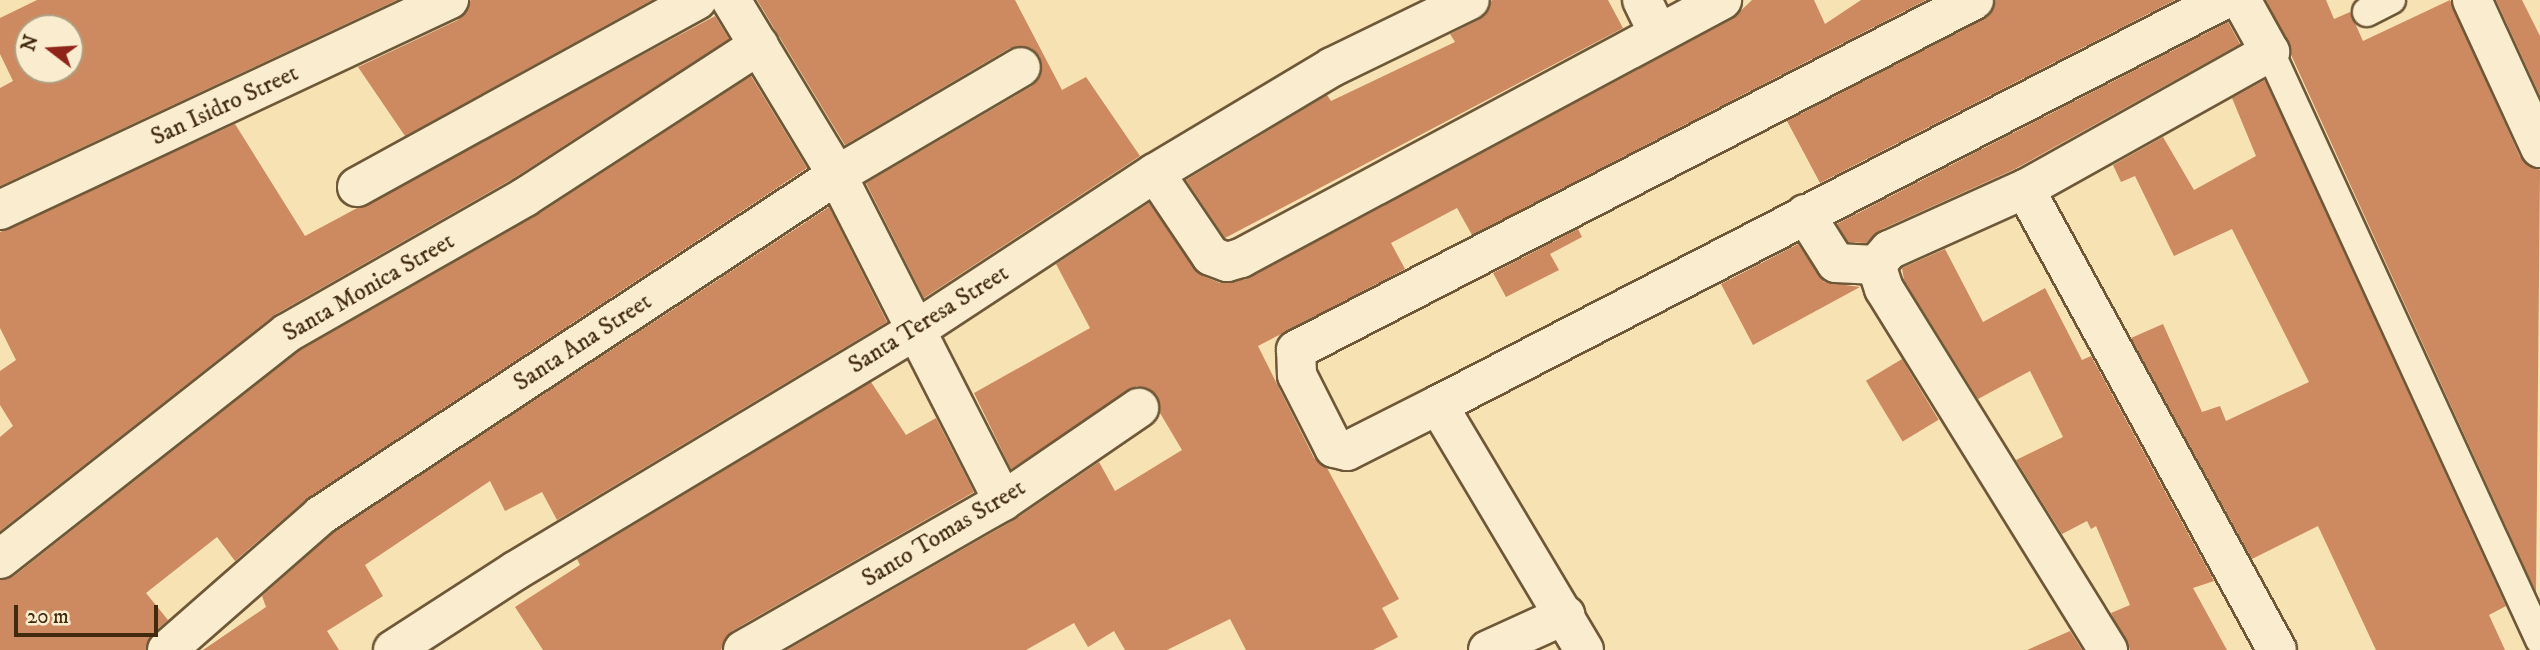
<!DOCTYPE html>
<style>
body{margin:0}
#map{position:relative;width:2540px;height:650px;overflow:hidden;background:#f7e2b4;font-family:"IM FELL DW Pica",serif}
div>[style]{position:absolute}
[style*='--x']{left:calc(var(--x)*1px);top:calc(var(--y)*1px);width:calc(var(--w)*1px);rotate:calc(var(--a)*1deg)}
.building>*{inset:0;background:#cd895f;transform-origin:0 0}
.roads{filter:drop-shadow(2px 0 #6e5838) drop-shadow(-2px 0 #6e5838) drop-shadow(0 2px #6e5838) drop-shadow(0 -2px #6e5838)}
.service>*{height:28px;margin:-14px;padding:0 14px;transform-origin:14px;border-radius:14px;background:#faecce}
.minor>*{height:38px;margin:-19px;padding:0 19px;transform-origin:19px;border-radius:19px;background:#faecce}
span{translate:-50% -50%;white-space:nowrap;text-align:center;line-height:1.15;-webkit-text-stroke:6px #faecce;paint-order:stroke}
.street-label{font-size:24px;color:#412a0e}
.north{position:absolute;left:14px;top:14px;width:70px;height:70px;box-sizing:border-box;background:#faecce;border:2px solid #b09e81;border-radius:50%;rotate:287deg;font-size:19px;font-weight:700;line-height:28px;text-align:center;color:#412a0e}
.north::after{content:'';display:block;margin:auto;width:24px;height:32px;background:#8f2418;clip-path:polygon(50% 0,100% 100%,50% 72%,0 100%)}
.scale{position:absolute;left:14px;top:605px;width:144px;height:32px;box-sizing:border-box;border:4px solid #412a0e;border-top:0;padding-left:9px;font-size:21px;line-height:24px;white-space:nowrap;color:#412a0e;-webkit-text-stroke:5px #faecce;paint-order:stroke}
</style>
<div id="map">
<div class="building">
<i style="clip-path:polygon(evenodd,37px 0,397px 0,0 186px,0 88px,13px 81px,0 54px,0 18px,37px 0,28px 28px,70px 28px,70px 70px,28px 70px,28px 28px)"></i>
<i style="clip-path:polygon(471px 0,652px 0,405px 136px,358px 67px,458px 20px)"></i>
<i style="clip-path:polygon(757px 0,1015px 0,1062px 90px,1086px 77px,1140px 156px,924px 298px,866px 183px,1032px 86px,1040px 77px,1040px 57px,1031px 48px,1010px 48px,845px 145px)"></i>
<i style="clip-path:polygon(1492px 0,1608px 0,1623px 28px,1225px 238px,1186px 180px,1327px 95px,1331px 101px,1455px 42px,1450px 34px,1480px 19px)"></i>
<i style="clip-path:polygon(1752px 0,1814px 0,1825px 24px,1861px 0,1926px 0,1472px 235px,1457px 208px,1391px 243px,1405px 269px,1258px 346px,1314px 458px,1327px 468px,1399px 599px,1382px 608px,1398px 637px,1373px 650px,1246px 650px,1230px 619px,1167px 650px,1125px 650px,1114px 631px,1088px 647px,1074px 623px,1026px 650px,787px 650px,1014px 520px,1099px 462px,1115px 491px,1182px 450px,1160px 413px,1157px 395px,1137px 386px,1011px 469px,974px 393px,1090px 328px,1056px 264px,1149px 203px,1203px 276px,1220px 283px,1247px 279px,1732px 19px)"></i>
<i style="clip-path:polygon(1996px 0,2175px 0,1820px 183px,1787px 121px,1984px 19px)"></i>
<i style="clip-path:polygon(2266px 0,2326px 0,2334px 19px,2350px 12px,2363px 41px,2450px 0,2520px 157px,2540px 170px,2536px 592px)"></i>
<i style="clip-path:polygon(2496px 0,2522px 0,2540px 36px,2540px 96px)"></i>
<i style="clip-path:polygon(715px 16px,729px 39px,514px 178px,276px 314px,0 531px,0 437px,13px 426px,0 405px,0 371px,16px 360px,0 328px,0 232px,235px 124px,305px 236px)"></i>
<i style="clip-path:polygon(2228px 22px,2240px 44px,2015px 169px,1880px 230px,1866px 243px,1848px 242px,1837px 224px)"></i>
<i style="clip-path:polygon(751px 76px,807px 168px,309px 497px,235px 561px,217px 537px,146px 593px,168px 620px,152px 634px,146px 650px,0 650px,0 580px,14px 576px,299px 351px,537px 215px)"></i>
<i style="clip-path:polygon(2265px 80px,2506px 606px,2489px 615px,2505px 650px,2376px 650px,2318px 526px,2252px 559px,2131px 338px,2163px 324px,2202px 412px,2220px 406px,2226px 421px,2309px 382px,2232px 229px,2174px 256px,2135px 176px,2121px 182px,2113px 165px,2163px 137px,2194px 190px,2256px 156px,2232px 98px)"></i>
<i style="clip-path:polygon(829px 207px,887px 322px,557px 520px,542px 492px,505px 511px,490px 481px,365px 565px,383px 596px,327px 631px,339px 650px,203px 650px,266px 607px,262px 596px,334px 532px)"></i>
<i style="clip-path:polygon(1578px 229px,1582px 237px,1550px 254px,1559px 270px,1506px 297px,1493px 273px)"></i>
<i style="clip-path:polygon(1798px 244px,1824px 282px,1860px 287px,1753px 345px,1721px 284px)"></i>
<i style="clip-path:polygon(1945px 249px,1983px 322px,2045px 288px,2082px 360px,2091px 356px,2214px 581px,2193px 588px,2227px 650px,2130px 650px,2111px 613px,2130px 605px,2096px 526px,2091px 529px,2087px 521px,2062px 534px,2016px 460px,2063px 437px,2030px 371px,1978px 399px,1904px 280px,1902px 268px)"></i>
<i style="left:1902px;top:359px;width:71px;height:42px;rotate:59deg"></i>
<i style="clip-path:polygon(871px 382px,906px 435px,936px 418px,974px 492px,732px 631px,721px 650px,543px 650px,515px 607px,580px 565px,577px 559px)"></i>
<i style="clip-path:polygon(2070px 631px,2082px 650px,2027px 650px)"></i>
</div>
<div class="roads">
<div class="service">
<i style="--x:2367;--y:12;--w:27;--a:-27"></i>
<i style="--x:2270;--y:52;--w:647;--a:65.34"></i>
</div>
<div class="minor">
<i style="--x:731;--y:0;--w:205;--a:58.8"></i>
<i style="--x:837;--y:175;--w:366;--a:63"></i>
<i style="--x:1642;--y:0;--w:37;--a:64"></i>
<i style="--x:2472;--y:0;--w:163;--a:65.3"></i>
<i style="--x:1155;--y:173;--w:100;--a:56"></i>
<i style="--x:1211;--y:256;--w:17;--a:21"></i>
<i style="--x:1227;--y:262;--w:15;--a:-16"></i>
<i style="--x:1241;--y:258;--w:546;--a:-28.21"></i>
<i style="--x:357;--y:187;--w:388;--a:-28.8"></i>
<i style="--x:2025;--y:189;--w:525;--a:61.34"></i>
<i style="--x:0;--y:210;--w:496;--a:-25.1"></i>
<i style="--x:1805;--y:214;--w:58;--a:57.7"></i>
<i style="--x:1836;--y:263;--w:40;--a:2.9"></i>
<i style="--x:1438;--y:405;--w:102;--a:153.2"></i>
<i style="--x:1347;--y:451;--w:13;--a:-167"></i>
<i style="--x:1334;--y:448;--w:82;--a:-116.9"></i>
<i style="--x:1297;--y:375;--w:25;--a:-92"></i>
<i style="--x:1296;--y:350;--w:763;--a:-27.3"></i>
<i style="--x:0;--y:559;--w:365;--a:-38.2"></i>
<i style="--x:287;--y:333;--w:274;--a:-29.7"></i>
<i style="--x:525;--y:197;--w:279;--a:-33"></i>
<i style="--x:167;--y:650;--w:205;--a:-41.2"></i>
<i style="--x:321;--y:515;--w:618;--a:-33.38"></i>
<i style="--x:837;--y:175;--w:213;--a:-30.4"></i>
<i style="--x:393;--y:650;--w:145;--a:-32.9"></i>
<i style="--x:515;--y:571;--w:471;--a:-31"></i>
<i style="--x:919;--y:328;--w:282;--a:-33.3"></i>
<i style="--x:1155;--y:173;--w:206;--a:-30.9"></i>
<i style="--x:1332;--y:67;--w:153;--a:-25.9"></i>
<i style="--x:743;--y:650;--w:300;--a:-29.8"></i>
<i style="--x:1003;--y:501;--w:165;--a:-34.4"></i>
<i style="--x:1488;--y:650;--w:85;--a:-24.4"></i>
<i style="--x:1584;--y:650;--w:285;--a:-120.8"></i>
<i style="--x:1438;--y:405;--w:883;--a:-27.29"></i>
<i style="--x:2108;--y:650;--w:425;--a:-121.8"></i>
<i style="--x:1884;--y:289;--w:25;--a:-108"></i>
<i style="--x:1876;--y:265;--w:20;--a:-49"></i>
<i style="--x:1889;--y:250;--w:149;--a:-24.2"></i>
<i style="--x:2025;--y:189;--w:281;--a:-29.2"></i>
<i style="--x:2270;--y:52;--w:60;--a:-119.1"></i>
</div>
</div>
<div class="street-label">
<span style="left:225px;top:106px;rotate:-25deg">San Isidro Street</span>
<span style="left:369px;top:288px;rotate:-30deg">Santa Monica Street</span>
<span style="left:929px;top:320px;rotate:-32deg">Santa Teresa Street</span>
<span style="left:583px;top:343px;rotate:-33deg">Santa Ana Street</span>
<span style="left:944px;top:534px;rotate:-31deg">Santo Tomas Street</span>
</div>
<div class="north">N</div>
<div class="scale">20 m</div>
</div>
